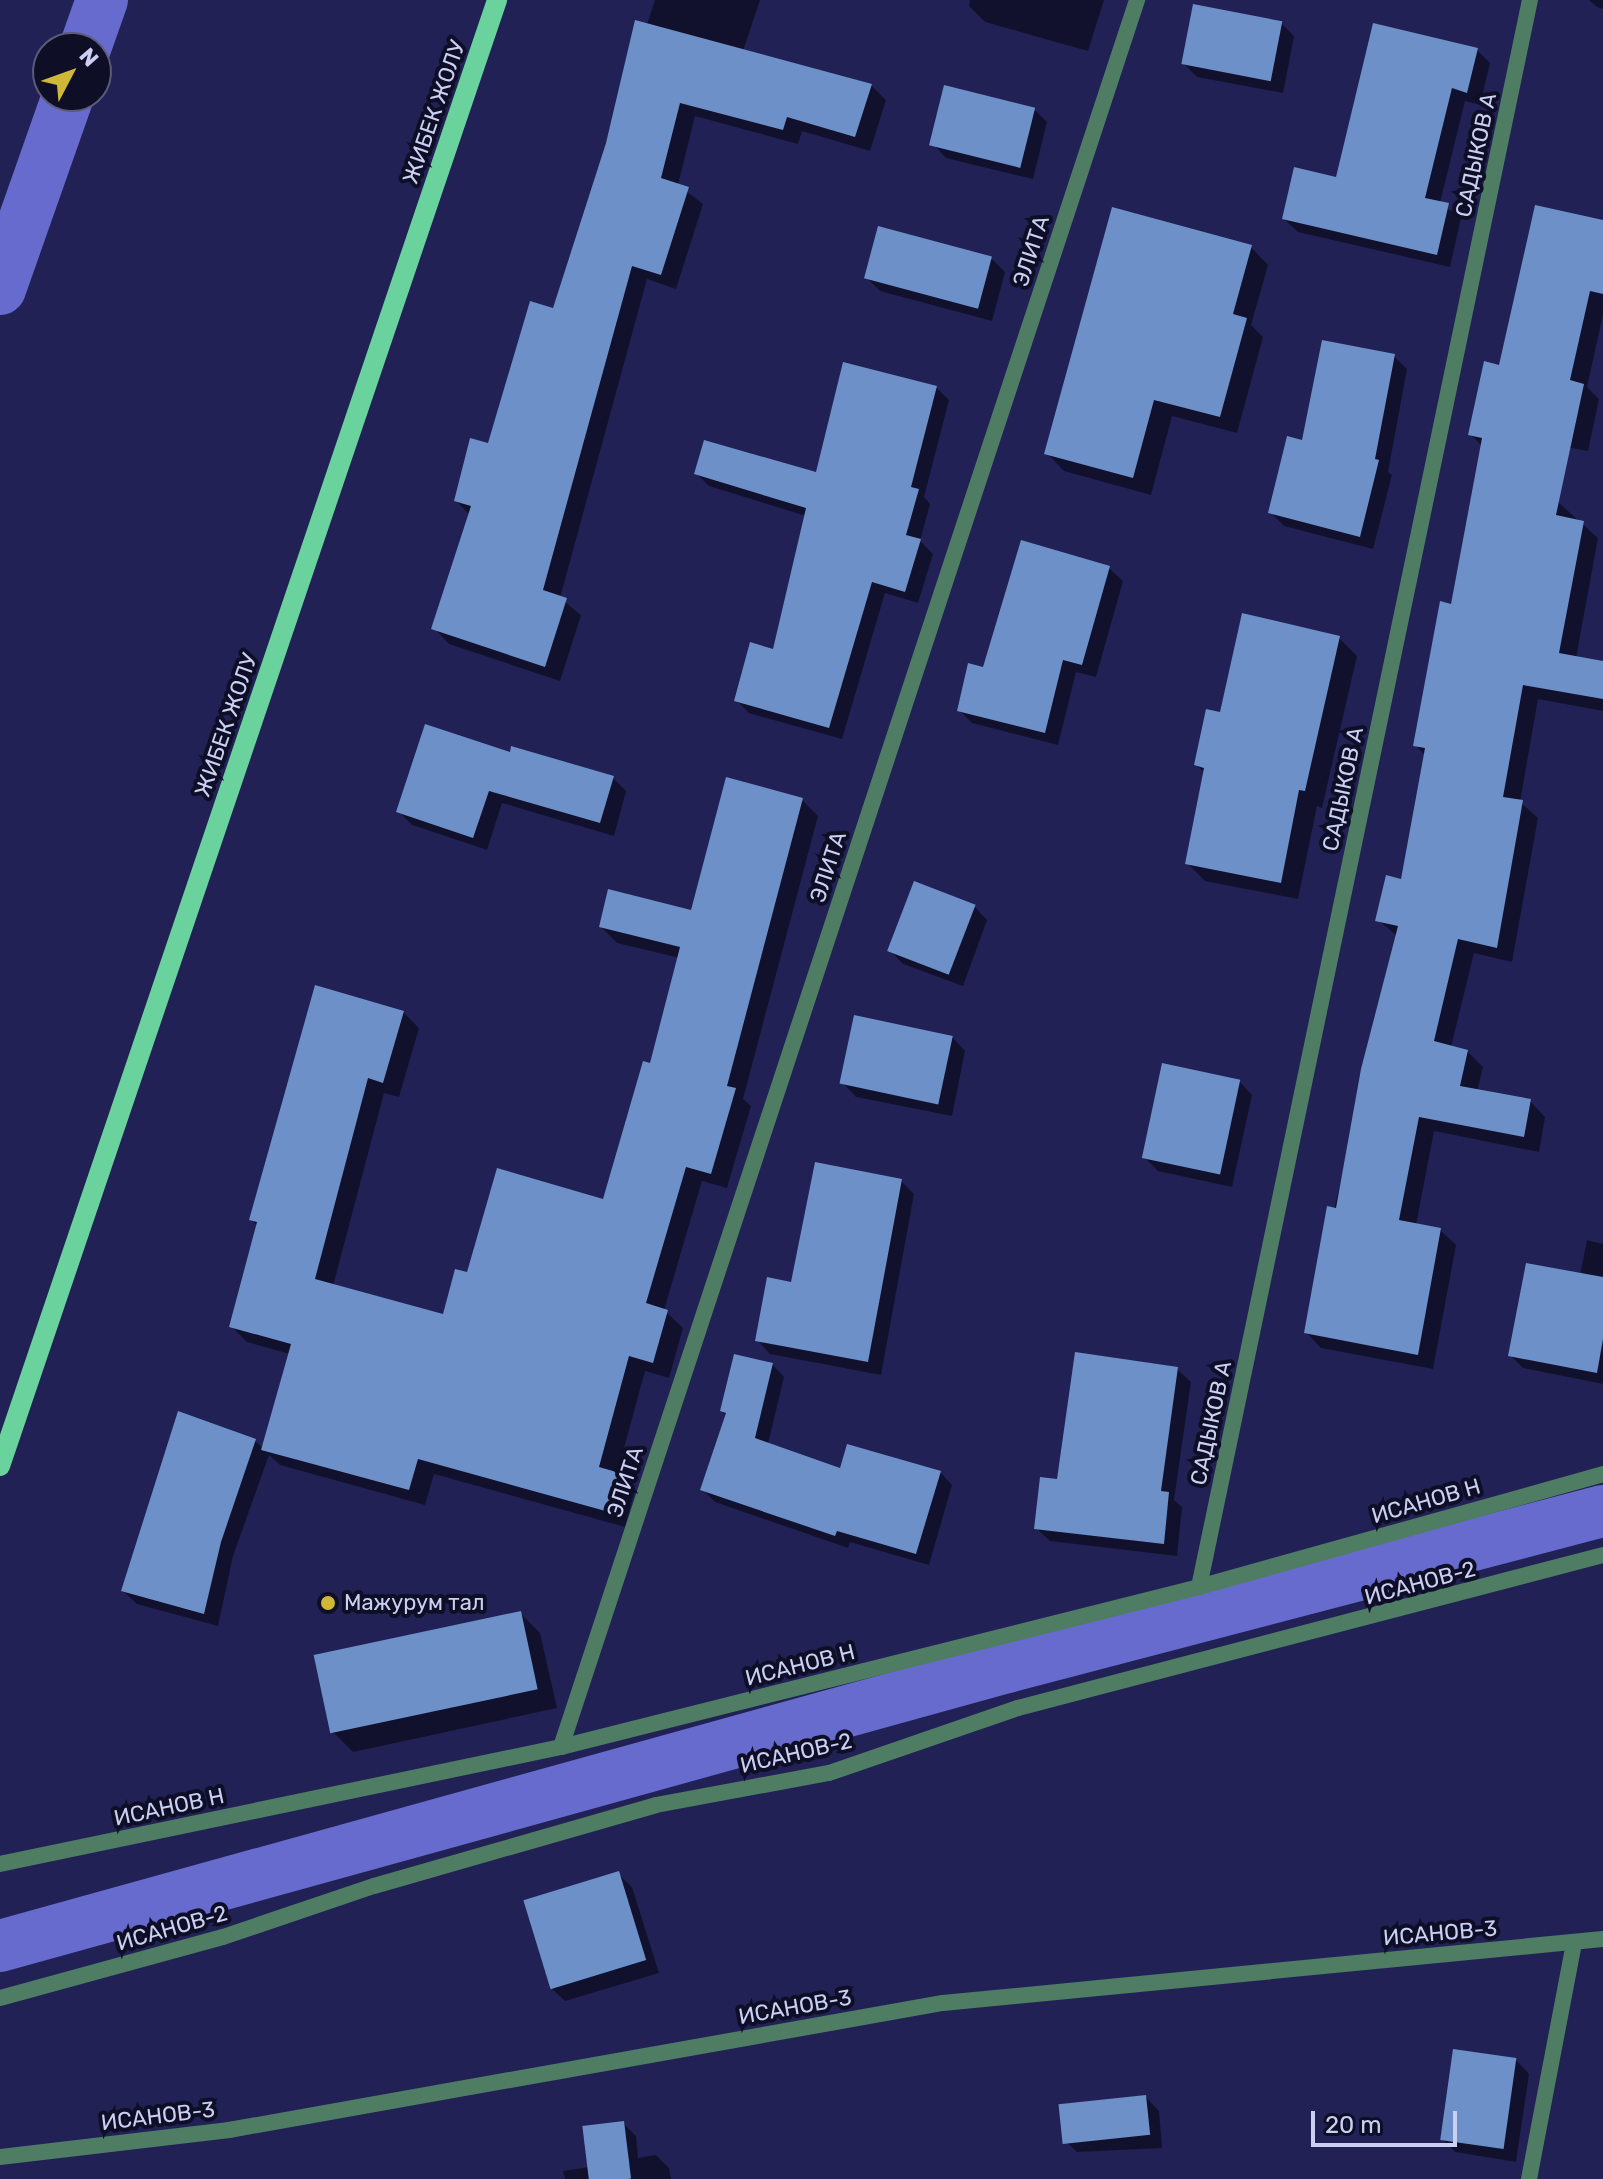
<!DOCTYPE html>
<meta charset="utf-8">
<style>
body{margin:0}
#map{position:relative;width:1603px;height:2179px;overflow:hidden;background:#212156;font-family:Rubik,sans-serif}
div>[style]{position:absolute}
[style*='--x']{left:calc(var(--x)*1px);top:calc(var(--y)*1px);width:calc(var(--w)*1px);rotate:calc(var(--a)*1deg)}
.shadow>*{inset:0;background:#0007}
.canal>*{height:52px;margin:-26px;padding:0 26px;transform-origin:26px;border-radius:26px;background:#676bcd}
.building>*{inset:0;background:#6c90c7;transform-origin:0 0}
.minor>*{height:16px;margin:-8px;padding:0 8px;transform-origin:8px;border-radius:8px;background:#4e7d63}
.primary>*{height:20px;margin:-10px;padding:0 10px;transform-origin:10px;border-radius:10px;background:#6ad29c}
.dots>*{width:22px;height:22px;translate:-50% -50%;box-sizing:border-box;border:4px solid #0e0f26;border-radius:50%}
span{translate:-50% -50%;white-space:nowrap;text-align:center;line-height:1.15;-webkit-text-stroke:8px #0e0f26;paint-order:stroke}
.street-label{font-size:22px;color:#cbd0f2}
.poi-label{font-size:22px;color:#cbd0f2}
.left{translate:0 -50%;text-align:left}
.north{position:absolute;left:32px;top:32px;width:80px;height:80px;box-sizing:border-box;background:#0e0f26;border:2px solid #5a5c78;border-radius:50%;rotate:49deg;font-size:22px;font-weight:700;line-height:32px;text-align:center;color:#cbd0f2}
.north::after{content:'';display:block;margin:auto;width:28px;height:36px;background:#cfb837;clip-path:polygon(50% 0,100% 100%,50% 72%,0 100%)}
.scale{position:absolute;left:1311px;top:2111px;width:146px;height:36px;box-sizing:border-box;border:4px solid #cbd0f2;border-top:0;padding-left:10px;font-size:24px;line-height:28px;white-space:nowrap;color:#cbd0f2;-webkit-text-stroke:6px #0e0f26;paint-order:stroke}
</style>
<div id="map">
<div class="shadow">
<i style="clip-path:polygon(655px 0,760px 0,743px 51px,871px 85px,886px 100px,870px 151px,802px 131px,798px 144px,695px 116px,678px 185px,703px 204px,676px 289px,647px 279px,560px 598px,581px 615px,560px 681px,449px 644px,434px 628px,470px 515px,456px 501px,489px 445px,554px 310px)"></i>
<i style="clip-path:polygon(970px 0,1104px 0,1088px 51px,985px 22px,969px 6px)"></i>
<i style="clip-path:polygon(1589px 0,1603px 0,1603px 9px,1597px 7px)"></i>
<i style="clip-path:polygon(1281px 23px,1294px 36px,1283px 93px,1197px 77px,1184px 64px)"></i>
<i style="clip-path:polygon(1477px 50px,1490px 63px,1480px 105px,1465px 101px,1440px 203px,1461px 218px,1450px 267px,1298px 232px,1284px 219px,1337px 179px)"></i>
<i style="clip-path:polygon(1034px 109px,1047px 122px,1033px 179px,946px 158px,933px 144px)"></i>
<i style="clip-path:polygon(1603px 222px,1603px 315px,1587px 387px,1599px 399px,1588px 451px,1550px 444px,1558px 502px,1598px 538px,1576px 658px,1603px 663px,1603px 711px,1538px 699px,1520px 802px,1538px 818px,1512px 962px,1474px 953px,1451px 1047px,1467px 1051px,1483px 1067px,1477px 1092px,1530px 1101px,1545px 1117px,1539px 1152px,1434px 1131px,1416px 1225px,1440px 1230px,1456px 1245px,1433px 1369px,1321px 1348px,1306px 1332px,1397px 936px,1378px 920px,1403px 881px,1426px 756px,1415px 745px,1453px 606px,1483px 447px,1470px 434px,1500px 367px)"></i>
<i style="clip-path:polygon(1251px 247px,1268px 265px,1251px 325px,1263px 337px,1237px 433px,1172px 416px,1151px 495px,1064px 471px,1047px 453px)"></i>
<i style="clip-path:polygon(991px 258px,1005px 272px,992px 321px,880px 291px,867px 278px)"></i>
<i style="clip-path:polygon(1394px 356px,1407px 369px,1388px 472px,1392px 475px,1373px 549px,1284px 526px,1270px 512px,1304px 442px)"></i>
<i style="clip-path:polygon(936px 387px,949px 400px,924px 497px,930px 504px,920px 541px,933px 554px,918px 603px,885px 593px,842px 739px,749px 713px,736px 700px,775px 651px,806px 516px,709px 486px,696px 473px,817px 475px)"></i>
<i style="clip-path:polygon(1109px 568px,1123px 581px,1096px 677px,1076px 672px,1058px 745px,972px 723px,959px 710px,985px 669px)"></i>
<i style="clip-path:polygon(1339px 638px,1357px 656px,1322px 808px,1317px 806px,1298px 899px,1205px 881px,1187px 863px,1205px 773px,1196px 765px,1222px 714px)"></i>
<i style="clip-path:polygon(511px 754px,613px 778px,626px 791px,614px 836px,502px 803px,487px 850px,412px 825px,398px 811px)"></i>
<i style="clip-path:polygon(802px 800px,818px 816px,743px 1099px,751px 1106px,727px 1188px,702px 1181px,664px 1310px,683px 1328px,669px 1378px,645px 1371px,617px 1474px,635px 1490px,625px 1527px,434px 1474px,425px 1505px,280px 1465px,269px 1455px,233px 1556px,218px 1626px,137px 1604px,123px 1591px,179px 1414px,255px 1441px,264px 1449px,290px 1354px,247px 1342px,231px 1326px,258px 1227px,251px 1219px,403px 1012px,419px 1028px,399px 1097px,384px 1093px,333px 1286px,444px 1317px,468px 1275px,604px 1202px,651px 1066px,680px 958px,617px 943px,601px 927px,692px 912px)"></i>
<i style="clip-path:polygon(974px 906px,987px 920px,963px 986px,903px 964px,890px 950px)"></i>
<i style="clip-path:polygon(952px 1037px,965px 1051px,952px 1116px,856px 1097px,843px 1083px)"></i>
<i style="clip-path:polygon(1239px 1081px,1252px 1095px,1232px 1187px,1158px 1171px,1144px 1157px)"></i>
<i style="clip-path:polygon(901px 1181px,914px 1194px,881px 1375px,770px 1354px,757px 1340px,793px 1284px)"></i>
<i style="clip-path:polygon(1587px 1240px,1603px 1244px,1603px 1384px,1523px 1368px,1510px 1355px,1580px 1275px)"></i>
<i style="clip-path:polygon(772px 1364px,784px 1377px,768px 1444px,842px 1471px,940px 1472px,952px 1485px,929px 1565px,850px 1542px,848px 1548px,715px 1502px,702px 1489px,727px 1416px,722px 1411px)"></i>
<i style="clip-path:polygon(1177px 1369px,1191px 1382px,1174px 1500px,1182px 1507px,1177px 1556px,1050px 1541px,1036px 1528px,1059px 1481px)"></i>
<i style="clip-path:polygon(520px 1613px,540px 1633px,557px 1708px,353px 1752px,333px 1732px)"></i>
<i style="clip-path:polygon(618px 1874px,632px 1887px,659px 1973px,565px 2001px,551px 1988px)"></i>
<i style="clip-path:polygon(1516px 2060px,1529px 2074px,1516px 2162px,1455px 2152px,1442px 2139px)"></i>
<i style="clip-path:polygon(1146px 2097px,1159px 2111px,1162px 2148px,1077px 2152px,1063px 2139px)"></i>
<i style="clip-path:polygon(623px 2123px,636px 2136px,638px 2158px,656px 2155px,669px 2168px,671px 2179px,565px 2179px,563px 2171px,589px 2167px)"></i>
</div>
<div class="canal">
<i style="--x:85;--y:48;--w:51;--a:-70.5"></i>
<i style="--x:0;--y:289;--w:205;--a:-70.6"></i>
<i style="--x:0;--y:1946;--w:1045;--a:-15.49"></i>
<i style="--x:1007;--y:1667;--w:616;--a:-14.67"></i>
</div>
<div class="building">
<i style="left:1193px;top:4px;width:91px;height:61px;rotate:11deg"></i>
<i style="clip-path:polygon(635px 20px,872px 84px,855px 137px,787px 117px,783px 130px,680px 103px,661px 178px,689px 187px,661px 275px,632px 266px,543px 590px,567px 598px,545px 667px,431px 629px,471px 506px,454px 501px,470px 438px,488px 443px,530px 301px,553px 308px,606px 143px)"></i>
<i style="clip-path:polygon(1373px 23px,1478px 48px,1467px 93px,1452px 88px,1425px 198px,1449px 203px,1437px 255px,1282px 219px,1294px 167px,1336px 177px)"></i>
<i style="left:944px;top:85px;width:94px;height:62px;rotate:14deg"></i>
<i style="clip-path:polygon(1535px 205px,1603px 220px,1603px 294px,1590px 291px,1570px 380px,1584px 384px,1556px 515px,1584px 521px,1559px 653px,1603px 661px,1603px 699px,1523px 685px,1503px 797px,1523px 800px,1497px 948px,1458px 939px,1434px 1041px,1468px 1050px,1460px 1086px,1531px 1099px,1524px 1137px,1419px 1117px,1399px 1220px,1441px 1228px,1418px 1355px,1304px 1333px,1327px 1206px,1336px 1208px,1361px 1069px,1398px 926px,1375px 921px,1386px 875px,1401px 879px,1425px 748px,1413px 746px,1440px 601px,1451px 604px,1482px 438px,1468px 435px,1484px 361px,1499px 365px)"></i>
<i style="clip-path:polygon(1112px 207px,1252px 245px,1233px 314px,1247px 318px,1220px 417px,1154px 400px,1133px 478px,1044px 454px)"></i>
<i style="left:878px;top:226px;width:118px;height:54px;rotate:15deg"></i>
<i style="clip-path:polygon(1322px 340px,1395px 354px,1375px 459px,1379px 460px,1360px 537px,1268px 513px,1287px 436px,1302px 440px)"></i>
<i style="clip-path:polygon(843px 362px,937px 386px,911px 487px,919px 489px,906px 535px,921px 539px,905px 592px,872px 582px,829px 728px,734px 701px,750px 642px,773px 649px,806px 508px,694px 474px,704px 440px,816px 472px)"></i>
<i style="clip-path:polygon(1021px 540px,1110px 566px,1082px 665px,1063px 660px,1045px 733px,957px 711px,968px 663px,983px 667px)"></i>
<i style="clip-path:polygon(1242px 613px,1340px 636px,1305px 791px,1299px 790px,1281px 883px,1185px 864px,1204px 768px,1194px 765px,1206px 709px,1220px 712px)"></i>
<i style="clip-path:polygon(425px 724px,510px 752px,511px 746px,614px 776px,600px 823px,489px 791px,473px 838px,396px 812px)"></i>
<i style="clip-path:polygon(726px 777px,803px 798px,727px 1086px,736px 1088px,711px 1174px,686px 1167px,646px 1303px,668px 1310px,653px 1363px,629px 1356px,599px 1467px,620px 1473px,609px 1512px,418px 1459px,409px 1490px,261px 1450px,291px 1344px,229px 1327px,257px 1222px,249px 1220px,315px 985px,404px 1011px,383px 1083px,368px 1078px,315px 1279px,443px 1314px,455px 1269px,467px 1272px,497px 1168px,603px 1199px,643px 1061px,650px 1063px,680px 947px,599px 927px,608px 889px,691px 910px)"></i>
<i style="left:914px;top:881px;width:66px;height:75px;rotate:21deg"></i>
<i style="left:854px;top:1015px;width:101px;height:70px;rotate:12deg"></i>
<i style="left:1162px;top:1063px;width:80px;height:97px;rotate:12deg"></i>
<i style="clip-path:polygon(815px 1162px,902px 1179px,868px 1362px,755px 1341px,767px 1277px,791px 1282px)"></i>
<i style="clip-path:polygon(1526px 1263px,1603px 1277px,1603px 1339px,1597px 1373px,1508px 1356px)"></i>
<i style="clip-path:polygon(1075px 1352px,1178px 1367px,1161px 1491px,1169px 1492px,1164px 1544px,1034px 1529px,1040px 1477px,1057px 1479px)"></i>
<i style="clip-path:polygon(734px 1354px,773px 1363px,755px 1438px,840px 1468px,847px 1444px,941px 1471px,916px 1554px,837px 1531px,835px 1536px,700px 1490px,726px 1413px,720px 1411px)"></i>
<i style="clip-path:polygon(178px 1411px,256px 1439px,221px 1542px,204px 1614px,121px 1591px)"></i>
<i style="left:521px;top:1611px;width:80px;height:212px;rotate:78deg"></i>
<i style="left:619px;top:1871px;width:93px;height:100px;rotate:73deg"></i>
<i style="left:1453px;top:2049px;width:64px;height:92px;rotate:8deg"></i>
<i style="left:1146px;top:2095px;width:40px;height:88px;rotate:84deg"></i>
<i style="left:624px;top:2121px;width:58px;height:42px;rotate:83deg"></i>
</div>
<div class="minor">
<i style="--x:1199;--y:1587;--w:1621;--a:-78.22"></i>
<i style="--x:561;--y:1747;--w:1840;--a:-71.75"></i>
<i style="--x:0;--y:1864;--w:573;--a:-11.78"></i>
<i style="--x:561;--y:1747;--w:658;--a:-14.08"></i>
<i style="--x:1199;--y:1587;--w:420;--a:-15.6"></i>
<i style="--x:0;--y:1998;--w:231;--a:-15.3"></i>
<i style="--x:223;--y:1937;--w:159;--a:-18.7"></i>
<i style="--x:374;--y:1886;--w:293;--a:-16"></i>
<i style="--x:656;--y:1805;--w:176;--a:-10.5"></i>
<i style="--x:829;--y:1773;--w:200;--a:-19"></i>
<i style="--x:1018;--y:1708;--w:605;--a:-14.66"></i>
<i style="--x:0;--y:2157;--w:231;--a:-6.7"></i>
<i style="--x:229;--y:2130;--w:725;--a:-10.09"></i>
<i style="--x:943;--y:2003;--w:663;--a:-5.54"></i>
<i style="--x:1529;--y:2179;--w:240;--a:-79.2"></i>
</div>
<div class="primary">
<i style="--x:0;--y:1466;--w:1548;--a:-71.27"></i>
</div>
<div class="dots">
<i style="left:328px;top:1603px;background:#cfb837"></i>
</div>
<div class="street-label">
<span style="left:434px;top:112px;rotate:-71deg">ЖИБЕК ЖОЛУ</span>
<span style="left:1476px;top:155px;rotate:-78deg">САДЫКОВ А</span>
<span style="left:1031px;top:251px;rotate:-72deg">ЭЛИТА</span>
<span style="left:226px;top:725px;rotate:-71deg">ЖИБЕК ЖОЛУ</span>
<span style="left:1343px;top:789px;rotate:-78deg">САДЫКОВ А</span>
<span style="left:828px;top:867px;rotate:-72deg">ЭЛИТА</span>
<span style="left:1211px;top:1423px;rotate:-78deg">САДЫКОВ А</span>
<span style="left:625px;top:1482px;rotate:-72deg">ЭЛИТА</span>
<span style="left:1426px;top:1501px;rotate:-16deg">ИСАНОВ Н</span>
<span style="left:1420px;top:1583px;rotate:-15deg">ИСАНОВ-2</span>
<span style="left:800px;top:1665px;rotate:-14deg">ИСАНОВ Н</span>
<span style="left:796px;top:1753px;rotate:-13deg">ИСАНОВ-2</span>
<span style="left:169px;top:1807px;rotate:-12deg">ИСАНОВ Н</span>
<span style="left:172px;top:1928px;rotate:-16deg">ИСАНОВ-2</span>
<span style="left:1440px;top:1933px;rotate:-5deg">ИСАНОВ-3</span>
<span style="left:795px;top:2007px;rotate:-10deg">ИСАНОВ-3</span>
<span style="left:158px;top:2116px;rotate:-7deg">ИСАНОВ-3</span>
</div>
<div class="poi-label">
<span class="left" style="left:344px;top:1603px">Мажурум тал</span>
</div>
<div class="north">N</div>
<div class="scale">20 m</div>
</div>
